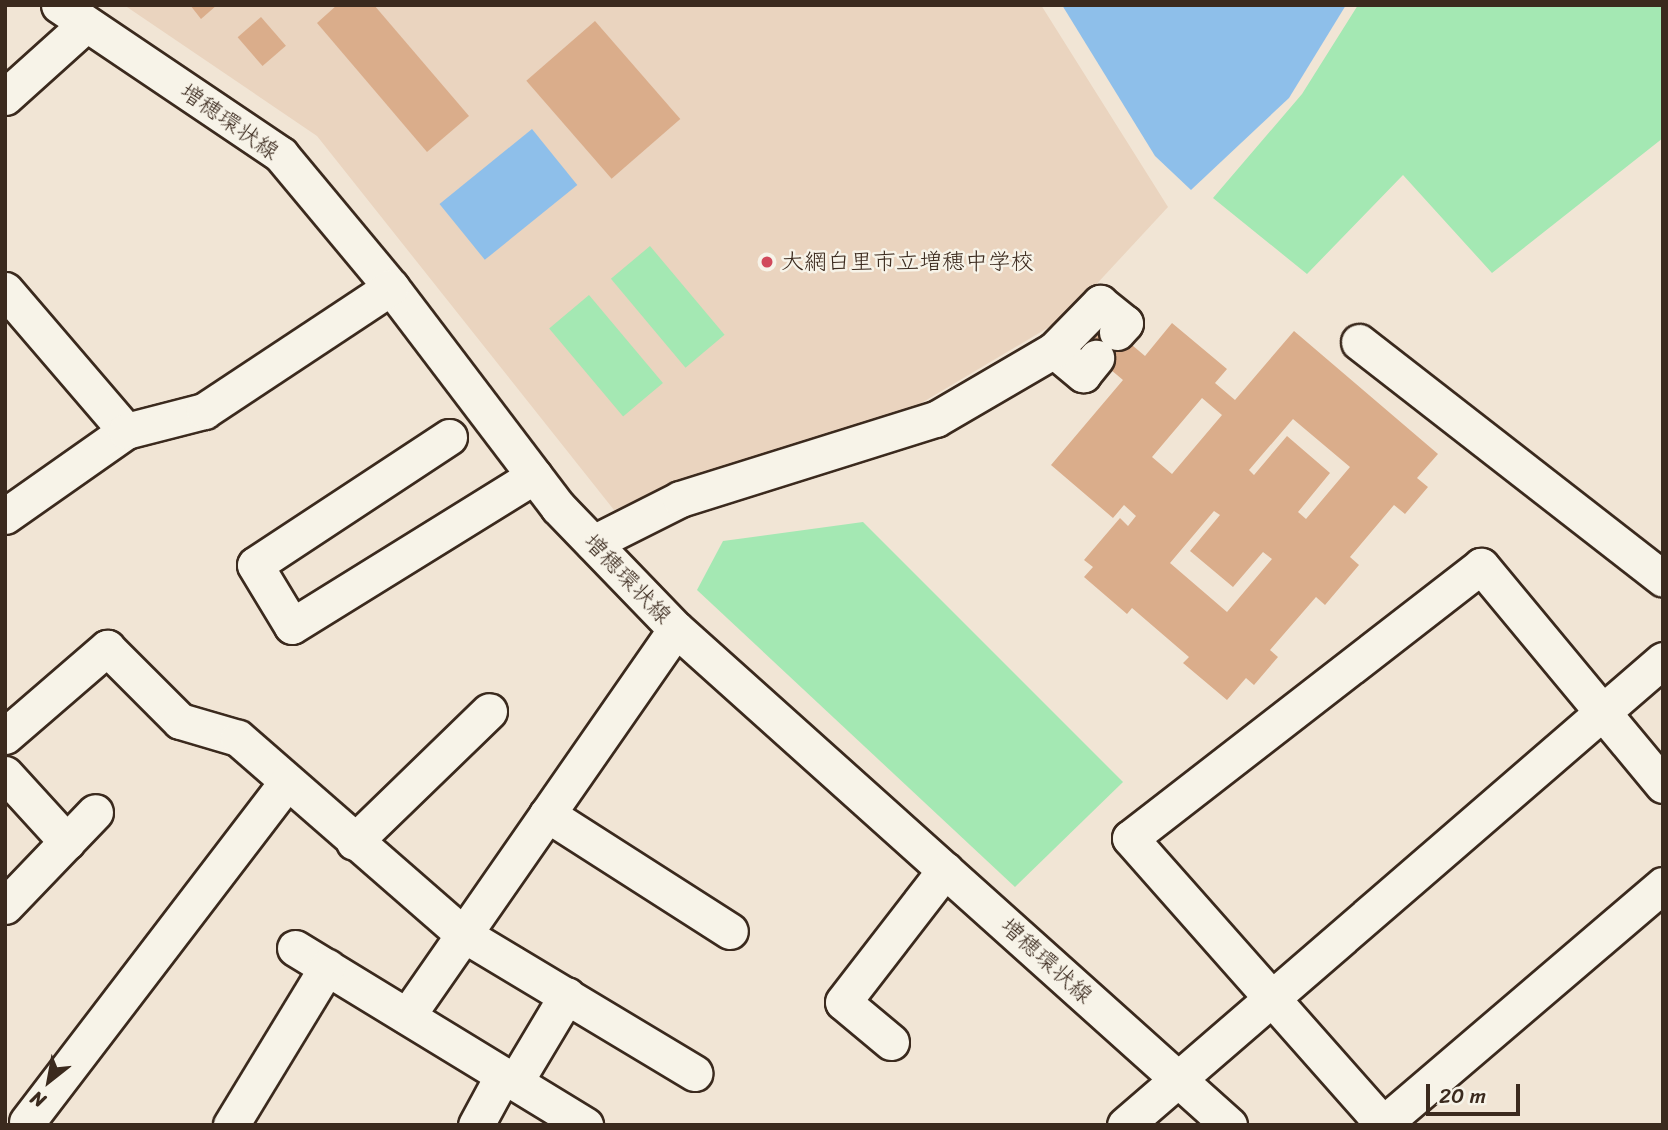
<!DOCTYPE html>
<meta charset="utf-8">
<style>
body{margin:0}
#map{position:relative;width:1668px;height:1130px;overflow:hidden;background:#f1e5d5;font-family:Sriracha,"Klee One",sans-serif}
div>[style]{position:absolute}
[style*='--x']{left:calc(var(--x)*1px);top:calc(var(--y)*1px);width:calc(var(--w)*1px);rotate:calc(var(--a)*1deg)}
.built>*{inset:0;background:#ead4bf}
.green>*{inset:0;background:#a4e8b3;transform-origin:0 0}
.water>*{inset:0;background:#8ebfea;transform-origin:0 0}
.building>*{inset:0;background:#daad8b;transform-origin:0 0}
.roads{filter:drop-shadow(2px 0 #3b2a1e) drop-shadow(-2px 0 #3b2a1e) drop-shadow(0 2px #3b2a1e) drop-shadow(0 -2px #3b2a1e)}
.minor>*{height:35px;margin:-17.5px;padding:0 17.5px;transform-origin:17.5px;border-radius:17.5px;background:#f7f3e8}
.dots>*{width:19px;height:19px;translate:-50% -50%;box-sizing:border-box;border:4px solid #f7f3e8;border-radius:50%}
span{translate:-50% -50%;white-space:nowrap;text-align:center;line-height:1.15;-webkit-text-stroke:5px #f7f3e8;paint-order:stroke}
.street-label{font-size:23px;color:#3b2a1e}
.poi-label{font-size:23px;color:#3b2a1e}
.left{translate:0 -50%;text-align:left}
.frame{position:absolute;inset:0;border:7px solid #3b2a1e;pointer-events:none}
.north{position:absolute;left:14px;top:1046px;width:70px;height:70px;-webkit-text-stroke:5px #f7f3e8;paint-order:stroke;rotate:211deg;font-size:19px;font-weight:700;line-height:28px;text-align:center;color:#3b2a1e}
.north::after{content:'';display:block;margin:auto;width:24px;height:32px;background:#3b2a1e;clip-path:polygon(50% 0,100% 100%,50% 72%,0 100%)}
.scale{position:absolute;left:1426px;top:1084px;width:94px;height:32px;box-sizing:border-box;border:4px solid #3b2a1e;border-top:0;padding-left:9px;font-size:21px;line-height:24px;white-space:nowrap;color:#3b2a1e;-webkit-text-stroke:5px #f7f3e8;paint-order:stroke}
</style>
<div id="map">
<div class="built">
<i style="clip-path:polygon(124px 5px,1041px 5px,1168px 207px,1066px 317px,913px 408px,692px 476px,614px 510px,317px 136px)"></i>
</div>
<div class="green">
<i style="clip-path:polygon(1358px 5px,1663px 5px,1663px 138px,1492px 273px,1403px 175px,1307px 274px,1213px 198px,1302px 94px)"></i>
<i style="left:650px;top:246px;width:116px;height:51px;rotate:50deg"></i>
<i style="left:589px;top:295px;width:115px;height:52px;rotate:50deg"></i>
<i style="clip-path:polygon(863px 522px,1123px 782px,1015px 887px,697px 590px,723px 541px)"></i>
</div>
<div class="water">
<i style="clip-path:polygon(1062px 5px,1346px 5px,1289px 98px,1191px 190px,1155px 156px)"></i>
<i style="left:532px;top:129px;width:72px;height:119px;rotate:51deg"></i>
</div>
<div class="building">
<i style="clip-path:polygon(190px 5px,217px 5px,201px 19px)"></i>
<i style="clip-path:polygon(337px 5px,374px 5px,469px 116px,427px 152px,317px 23px)"></i>
<i style="left:261px;top:17px;width:38px;height:31px;rotate:49deg"></i>
<i style="left:595px;top:21px;width:130px;height:91px;rotate:49deg"></i>
<i style="clip-path:polygon(evenodd,1172px 323px,1227px 369px,1215px 383px,1235px 400px,1294px 331px,1438px 454px,1417px 478px,1428px 487px,1405px 514px,1394px 505px,1350px 557px,1359px 565px,1325px 605px,1316px 597px,1270px 650px,1278px 657px,1254px 685px,1246px 678px,1227px 700px,1183px 663px,1189px 657px,1132px 608px,1127px 614px,1084px 577px,1093px 567px,1084px 560px,1120px 518px,1128px 526px,1136px 516px,1124px 505px,1113px 518px,1051px 465px,1123px 380px,1086px 349px,1107px 324px,1145px 356px,1172px 323px,1202px 398px,1222px 415px,1172px 474px,1152px 457px,1202px 398px,1172px 323px,1293px 419px,1350px 467px,1306px 519px,1298px 512px,1330px 473px,1287px 436px,1254px 475px,1249px 470px,1293px 419px,1172px 323px,1214px 511px,1220px 515px,1190px 551px,1233px 587px,1263px 552px,1272px 559px,1227px 612px,1170px 563px,1214px 511px)"></i>
</div>
<div class="roads">
<div class="minor">
<i style="--x:59;--y:5;--w:268;--a:34"></i>
<i style="--x:281;--y:155;--w:172;--a:50.2"></i>
<i style="--x:391;--y:287;--w:276;--a:52.8"></i>
<i style="--x:558;--y:507;--w:170;--a:46"></i>
<i style="--x:676;--y:629;--w:743;--a:41.89"></i>
<i style="--x:5;--y:97;--w:108;--a:-42"></i>
<i style="--x:5;--y:290;--w:186;--a:49.4"></i>
<i style="--x:1359;--y:342;--w:385;--a:37.9"></i>
<i style="--x:1054;--y:350;--w:38;--a:40"></i>
<i style="--x:1083;--y:374;--w:21;--a:-51"></i>
<i style="--x:449;--y:437;--w:232;--a:146.6"></i>
<i style="--x:255;--y:565;--w:71;--a:58.8"></i>
<i style="--x:292;--y:626;--w:285;--a:-31.8"></i>
<i style="--x:5;--y:516;--w:148;--a:-35.1"></i>
<i style="--x:126;--y:431;--w:81;--a:-14.4"></i>
<i style="--x:204;--y:411;--w:224;--a:-33.5"></i>
<i style="--x:593;--y:543;--w:97;--a:-26.8"></i>
<i style="--x:680;--y:499;--w:268;--a:-17.4"></i>
<i style="--x:936;--y:419;--w:137;--a:-30.3"></i>
<i style="--x:1054;--y:350;--w:66;--a:-45.6"></i>
<i style="--x:1100;--y:303;--w:32;--a:39"></i>
<i style="--x:1125;--y:323;--w:12;--a:132"></i>
<i style="--x:5;--y:736;--w:135;--a:-40.8"></i>
<i style="--x:107;--y:648;--w:103;--a:45"></i>
<i style="--x:180;--y:721;--w:60;--a:16.3"></i>
<i style="--x:238;--y:738;--w:298;--a:41.1"></i>
<i style="--x:463;--y:934;--w:270;--a:31"></i>
<i style="--x:5;--y:774;--w:92;--a:47.6"></i>
<i style="--x:1663;--y:785;--w:285;--a:-129.7"></i>
<i style="--x:1481;--y:566;--w:444;--a:142.2"></i>
<i style="--x:1130;--y:838;--w:382;--a:48.5"></i>
<i style="--x:1383;--y:1124;--w:368;--a:-40.5"></i>
<i style="--x:547;--y:814;--w:217;--a:32.6"></i>
<i style="--x:354;--y:842;--w:188;--a:-44.1"></i>
<i style="--x:5;--y:906;--w:130;--a:-46.2"></i>
<i style="--x:295;--y:948;--w:340;--a:31.4"></i>
<i style="--x:407;--y:1016;--w:471;--a:-55.2"></i>
<i style="--x:891;--y:1042;--w:62;--a:-140.2"></i>
<i style="--x:843;--y:1002;--w:167;--a:-52.3"></i>
<i style="--x:515;--y:1082;--w:101;--a:-59.1"></i>
<i style="--x:27;--y:1122;--w:428;--a:-52.6"></i>
<i style="--x:231;--y:1125;--w:185;--a:-58.7"></i>
<i style="--x:476;--y:1125;--w:57;--a:-61.6"></i>
<i style="--x:1125;--y:1125;--w:711;--a:-40.84"></i>
</div>
</div>
<div class="dots">
<i style="left:767px;top:262px;background:#d1495b"></i>
</div>
<div class="street-label">
<span style="left:229px;top:122px;rotate:35deg">増穂環状線</span>
<span style="left:627px;top:579px;rotate:46deg">増穂環状線</span>
<span style="left:1046px;top:961px;rotate:42deg">増穂環状線</span>
</div>
<div class="poi-label">
<span class="left" style="left:781px;top:262px">大網白里市立増穂中学校</span>
</div>
<div class="frame"></div>
<div class="north">N</div>
<div class="scale">20 m</div>
</div>
